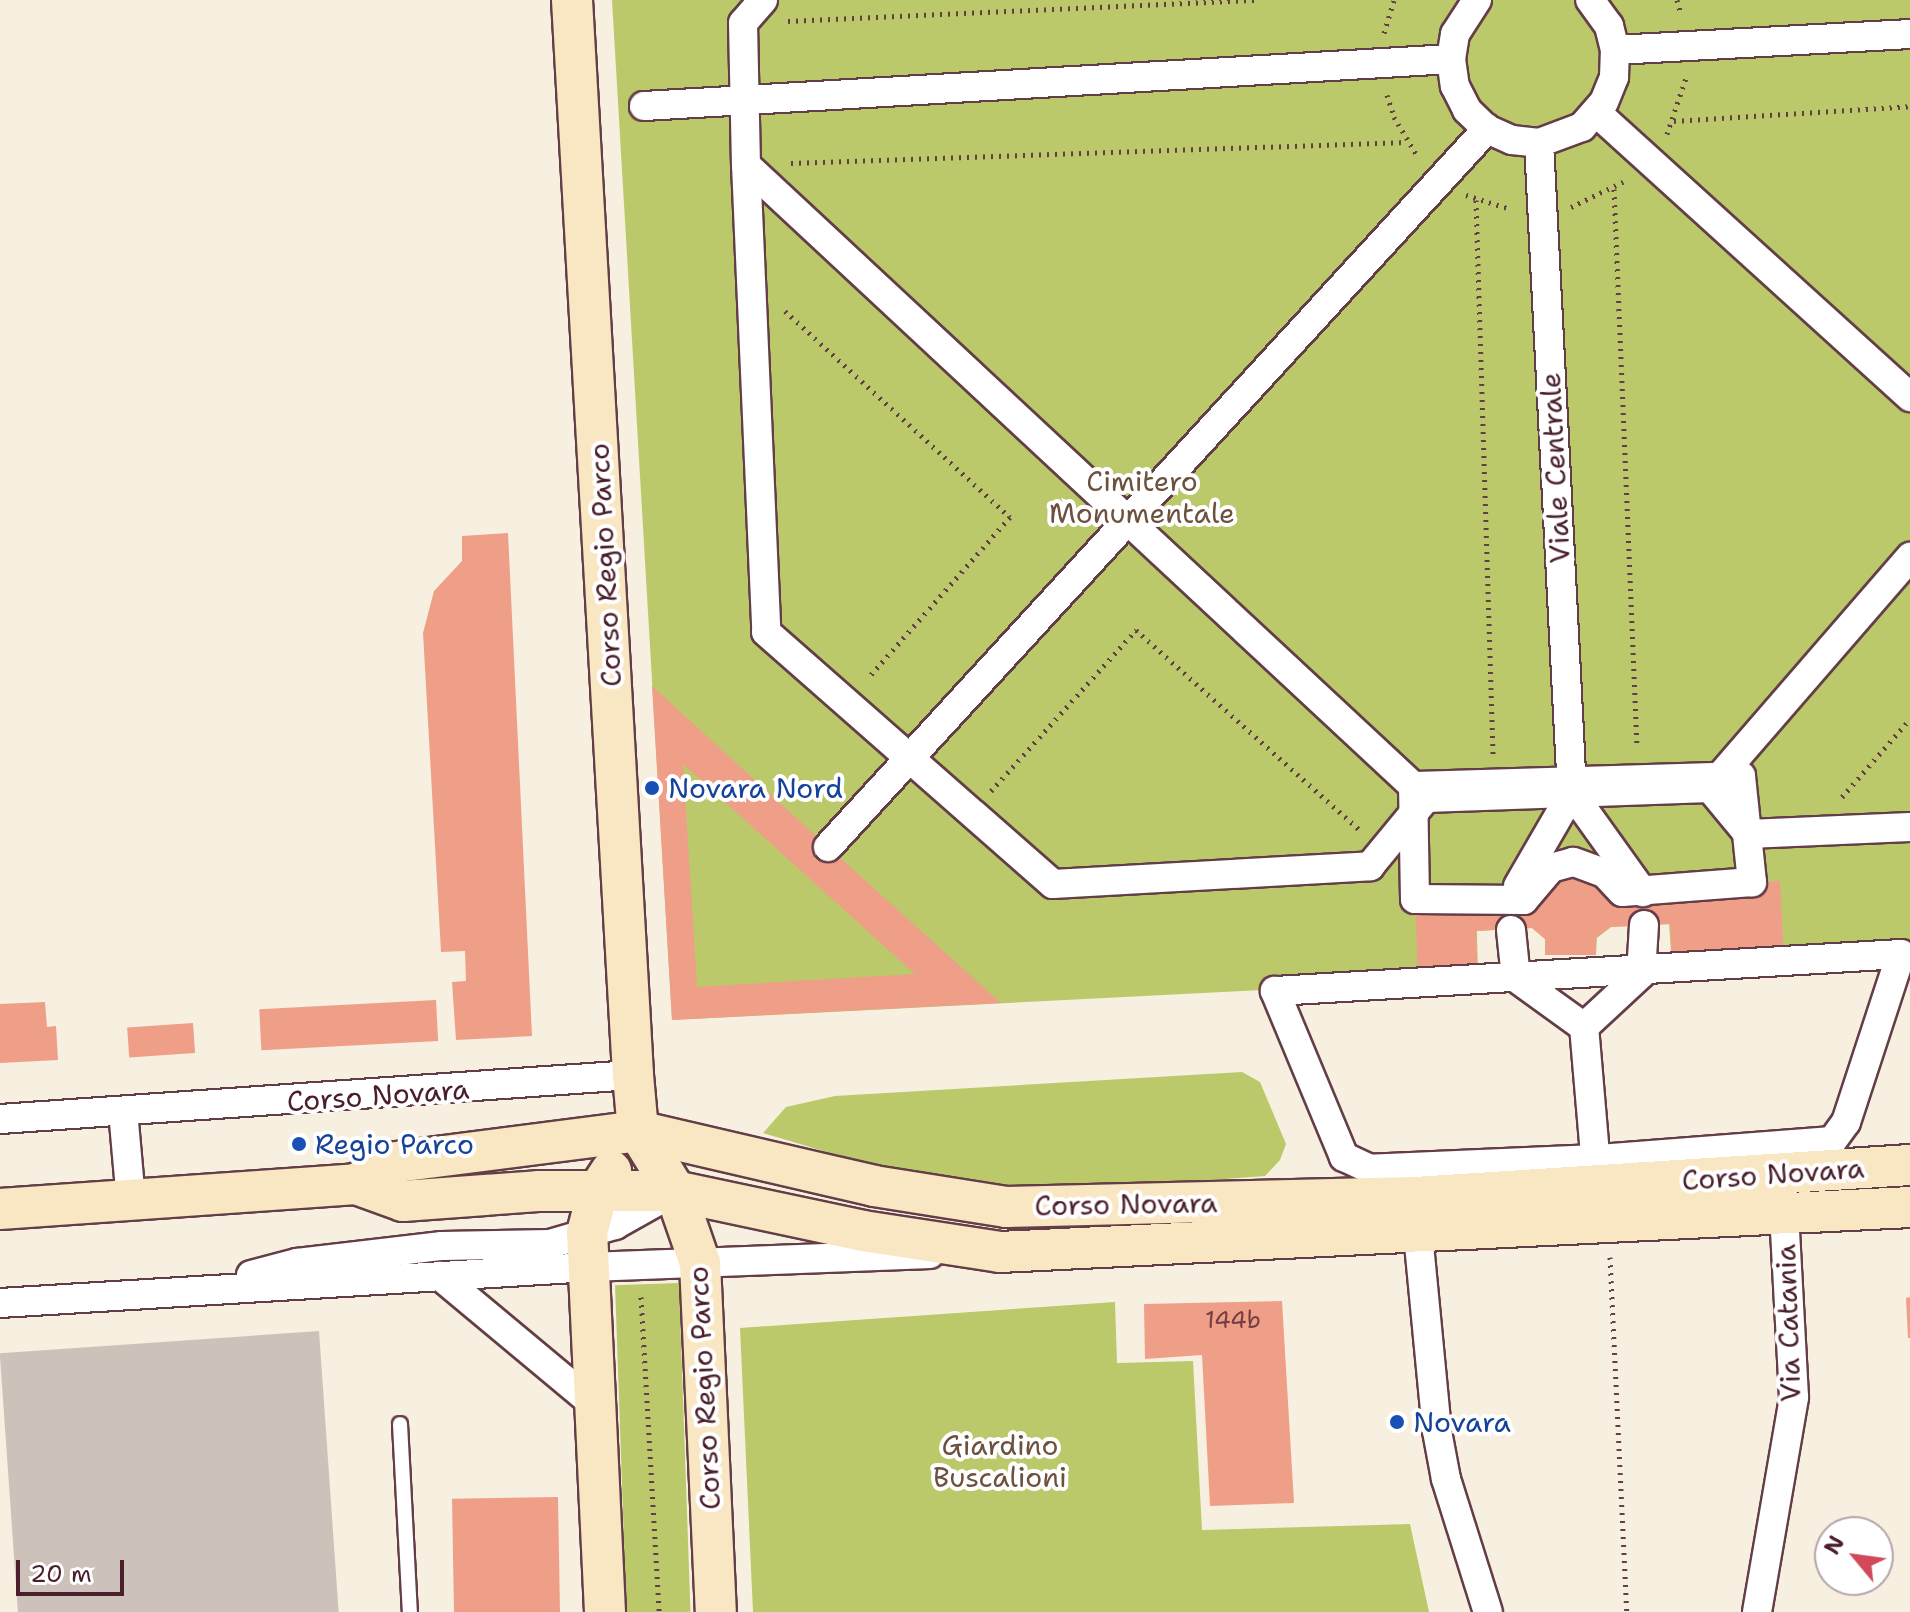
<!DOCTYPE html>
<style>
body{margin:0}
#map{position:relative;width:1910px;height:1612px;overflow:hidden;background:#f7f0e0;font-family:"Shantell Sans",sans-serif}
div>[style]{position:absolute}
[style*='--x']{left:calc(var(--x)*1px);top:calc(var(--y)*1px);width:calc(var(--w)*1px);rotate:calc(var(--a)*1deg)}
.industrial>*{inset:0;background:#cdc2b9;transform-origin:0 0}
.green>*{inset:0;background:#bbc96b;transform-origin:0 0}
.building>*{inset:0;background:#ef9e88;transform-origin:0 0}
.path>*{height:5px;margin-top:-2.5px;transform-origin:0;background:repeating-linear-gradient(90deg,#643e46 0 2px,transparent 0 8px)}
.roads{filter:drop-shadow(2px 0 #643e46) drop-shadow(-2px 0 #643e46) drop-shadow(0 2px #643e46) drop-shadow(0 -2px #643e46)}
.lane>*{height:14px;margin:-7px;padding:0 7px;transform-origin:7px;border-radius:7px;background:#fff}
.street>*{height:28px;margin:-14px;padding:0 14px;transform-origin:14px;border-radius:14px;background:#fff}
.secondary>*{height:40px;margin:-20px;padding:0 20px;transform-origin:20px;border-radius:20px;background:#f9e7c3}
.dots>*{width:22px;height:22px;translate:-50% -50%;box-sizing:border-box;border:4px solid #fff;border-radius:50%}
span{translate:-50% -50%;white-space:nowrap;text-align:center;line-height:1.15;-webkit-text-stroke:8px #fff;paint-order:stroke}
.number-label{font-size:24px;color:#733f42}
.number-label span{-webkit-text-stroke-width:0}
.street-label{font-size:28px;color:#4a1f2b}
.park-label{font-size:28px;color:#6c523e}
.transit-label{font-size:28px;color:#164399}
.left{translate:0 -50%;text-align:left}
.north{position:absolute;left:1814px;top:1516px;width:80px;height:80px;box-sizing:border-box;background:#fff;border:2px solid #b7a5aa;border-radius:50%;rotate:299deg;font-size:22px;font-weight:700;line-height:32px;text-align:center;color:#4a1f2b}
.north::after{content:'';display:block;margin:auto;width:28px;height:36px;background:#d1495b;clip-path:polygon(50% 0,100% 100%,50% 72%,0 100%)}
.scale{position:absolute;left:16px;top:1560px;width:108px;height:36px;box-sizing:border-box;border:4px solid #4a1f2b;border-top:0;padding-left:10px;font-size:24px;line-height:28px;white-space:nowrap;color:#4a1f2b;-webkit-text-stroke:6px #fff;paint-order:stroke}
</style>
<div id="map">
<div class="industrial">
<i style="left:319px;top:1331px;width:282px;height:320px;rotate:86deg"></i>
</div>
<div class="green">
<i style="clip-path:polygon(612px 0,1910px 0,1910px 952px,1672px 965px,1669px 924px,1611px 927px,1597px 938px,1596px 955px,1545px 939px,1532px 928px,1477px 931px,1478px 979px,672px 1020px)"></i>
<i style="clip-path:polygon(1242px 1072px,1260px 1082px,1286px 1144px,1280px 1160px,1265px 1176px,1059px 1191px,914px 1178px,763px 1133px,786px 1107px,835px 1096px)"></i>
<i style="left:679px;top:1283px;width:329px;height:64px;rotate:88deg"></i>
<i style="clip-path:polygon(1115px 1302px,1117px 1363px,1193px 1361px,1202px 1530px,1410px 1524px,1429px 1612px,753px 1612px,740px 1328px)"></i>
</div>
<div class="building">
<i style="clip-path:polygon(508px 533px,532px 1036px,456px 1040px,452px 982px,466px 981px,465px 951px,441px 952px,423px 633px,434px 591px,462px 561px,462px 536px)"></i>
<i style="clip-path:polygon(evenodd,652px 686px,828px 847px,1001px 1003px,672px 1020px,652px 686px,683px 764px,915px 974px,697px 987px,683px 764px)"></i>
<i style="clip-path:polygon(1551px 868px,1669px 887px,1780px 881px,1784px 959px,1672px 965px,1670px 924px,1611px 927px,1596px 938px,1596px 955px,1545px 955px,1545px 939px,1532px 928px,1476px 931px,1478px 979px,1418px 982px,1415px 899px,1475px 902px)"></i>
<i style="left:436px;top:1000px;width:41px;height:177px;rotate:87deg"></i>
<i style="clip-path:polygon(45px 1002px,47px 1027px,56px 1026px,58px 1060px,0 1063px,0 1004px)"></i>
<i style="left:193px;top:1023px;width:30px;height:66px;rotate:86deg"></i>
<i style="clip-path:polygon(1910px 1297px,1910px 1338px,1908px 1338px,1906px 1298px)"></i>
<i style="clip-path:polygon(1282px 1301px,1294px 1503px,1210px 1506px,1202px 1355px,1145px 1359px,1144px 1304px)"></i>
<i style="left:558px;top:1497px;width:115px;height:106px;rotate:89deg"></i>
</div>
<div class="path">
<i style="--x:1677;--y:0;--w:15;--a:74"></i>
<i style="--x:788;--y:21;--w:471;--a:-2.6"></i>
<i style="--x:1384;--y:33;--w:34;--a:-73"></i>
<i style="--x:1387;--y:95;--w:23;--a:72"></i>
<i style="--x:1394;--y:117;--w:47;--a:59"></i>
<i style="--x:1674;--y:121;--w:236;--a:-3.6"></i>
<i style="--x:1667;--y:134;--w:62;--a:-71.3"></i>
<i style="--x:791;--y:163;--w:616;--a:-1.95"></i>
<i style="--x:1614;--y:189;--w:559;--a:87.64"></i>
<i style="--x:1466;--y:195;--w:46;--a:17.7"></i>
<i style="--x:1476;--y:200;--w:554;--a:88.24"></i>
<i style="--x:1571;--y:207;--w:62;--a:-25.7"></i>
<i style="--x:785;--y:311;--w:305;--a:42.5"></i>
<i style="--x:1010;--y:517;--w:216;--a:131.4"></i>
<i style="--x:991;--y:791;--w:217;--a:-48"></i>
<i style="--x:1136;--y:630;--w:300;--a:41.8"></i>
<i style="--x:1842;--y:797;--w:103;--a:-48.9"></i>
<i style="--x:1610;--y:1257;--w:355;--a:87.3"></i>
<i style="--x:641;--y:1297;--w:316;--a:86.7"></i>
</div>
<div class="roads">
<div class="lane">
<i style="--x:400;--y:1424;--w:188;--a:87"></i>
</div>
<div class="street">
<i style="--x:763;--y:0;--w:30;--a:131"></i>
<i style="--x:743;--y:23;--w:142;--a:88.8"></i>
<i style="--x:746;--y:165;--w:929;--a:42.95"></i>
<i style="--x:1426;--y:798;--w:284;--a:-2"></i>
<i style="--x:1710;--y:788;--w:306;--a:-49.1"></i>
<i style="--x:1477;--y:0;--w:40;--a:122.9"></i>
<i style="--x:1455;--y:34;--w:25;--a:99"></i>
<i style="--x:1451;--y:59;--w:27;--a:82"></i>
<i style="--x:1455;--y:86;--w:27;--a:63"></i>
<i style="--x:1467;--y:110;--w:28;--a:44"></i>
<i style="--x:1487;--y:129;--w:27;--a:24"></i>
<i style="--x:1512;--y:140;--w:27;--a:6"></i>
<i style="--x:1539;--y:143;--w:46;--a:-20.4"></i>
<i style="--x:1582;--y:127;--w:33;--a:-49"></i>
<i style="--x:1604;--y:102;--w:27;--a:-68"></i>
<i style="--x:1614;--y:77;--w:27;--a:-88"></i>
<i style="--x:1615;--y:50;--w:25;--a:-104"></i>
<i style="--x:1609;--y:26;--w:32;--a:-126"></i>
<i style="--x:1615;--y:50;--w:295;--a:-3.1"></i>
<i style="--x:644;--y:106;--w:808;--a:-3.33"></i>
<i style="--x:1597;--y:113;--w:423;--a:42.2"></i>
<i style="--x:1539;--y:143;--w:651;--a:87.09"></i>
<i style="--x:746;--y:165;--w:467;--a:87.5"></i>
<i style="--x:766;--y:632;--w:382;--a:41.3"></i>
<i style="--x:1053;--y:884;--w:318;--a:-3.2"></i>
<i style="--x:1370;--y:866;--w:88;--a:-50.5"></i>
<i style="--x:1741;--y:776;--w:107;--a:84.1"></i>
<i style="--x:1752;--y:882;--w:130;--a:175.6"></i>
<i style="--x:1622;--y:892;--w:26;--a:-133"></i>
<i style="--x:1604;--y:873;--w:33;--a:-160"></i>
<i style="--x:1573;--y:862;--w:23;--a:165"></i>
<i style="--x:1551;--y:868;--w:42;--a:130.2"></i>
<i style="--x:1524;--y:900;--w:109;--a:-179.5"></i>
<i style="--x:1415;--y:899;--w:113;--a:-91"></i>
<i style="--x:1413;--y:786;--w:328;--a:-1.7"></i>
<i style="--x:1710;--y:788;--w:60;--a:50.4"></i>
<i style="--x:1748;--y:834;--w:162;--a:-2.5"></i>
<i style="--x:1572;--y:793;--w:122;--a:54.4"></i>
<i style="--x:828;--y:847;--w:975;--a:-47.45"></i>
<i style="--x:1518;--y:886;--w:108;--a:-59.9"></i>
<i style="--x:1511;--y:930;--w:48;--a:84.1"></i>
<i style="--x:1516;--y:978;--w:84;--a:35.8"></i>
<i style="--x:1901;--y:954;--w:177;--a:108.1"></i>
<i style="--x:1846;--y:1122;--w:24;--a:126"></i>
<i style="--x:1832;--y:1141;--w:237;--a:175.6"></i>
<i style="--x:1596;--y:1159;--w:226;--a:177.5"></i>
<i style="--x:1370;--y:1169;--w:29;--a:-155"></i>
<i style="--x:1344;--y:1157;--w:180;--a:-112.6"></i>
<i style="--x:1275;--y:991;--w:627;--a:-3.38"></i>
<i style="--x:123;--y:1111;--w:89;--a:84.9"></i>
<i style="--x:0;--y:1119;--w:635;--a:-3.98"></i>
<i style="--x:1597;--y:1178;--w:152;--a:-94.9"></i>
<i style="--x:1584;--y:1027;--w:78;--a:-42.9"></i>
<i style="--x:1641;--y:974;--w:49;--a:-86.5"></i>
<i style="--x:1416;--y:1213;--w:219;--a:84.5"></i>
<i style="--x:1437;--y:1431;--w:49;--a:79.4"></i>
<i style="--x:1446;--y:1479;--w:139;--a:72.5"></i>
<i style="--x:251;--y:1275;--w:48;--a:-14.6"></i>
<i style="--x:297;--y:1263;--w:146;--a:-6.7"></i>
<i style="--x:442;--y:1246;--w:108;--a:-1.1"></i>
<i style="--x:550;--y:1244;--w:68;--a:-16.3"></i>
<i style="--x:615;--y:1225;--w:65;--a:-29.3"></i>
<i style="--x:440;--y:1276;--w:202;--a:39.8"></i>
<i style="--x:0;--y:1303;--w:591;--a:-3.49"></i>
<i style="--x:590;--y:1267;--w:340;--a:-2.2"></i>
<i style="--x:1757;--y:1612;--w:218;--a:-80.2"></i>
<i style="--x:1794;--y:1397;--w:201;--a:-93.1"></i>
</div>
<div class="secondary">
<i style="--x:572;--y:0;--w:1077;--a:86.75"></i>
<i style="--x:633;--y:1075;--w:56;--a:84.9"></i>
<i style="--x:638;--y:1131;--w:70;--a:58.3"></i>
<i style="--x:675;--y:1191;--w:76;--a:70.9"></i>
<i style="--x:700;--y:1263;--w:349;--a:87.4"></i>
<i style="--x:356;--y:1184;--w:47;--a:-28.2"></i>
<i style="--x:397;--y:1162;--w:243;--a:-7.3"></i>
<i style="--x:638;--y:1131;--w:242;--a:13.1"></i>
<i style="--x:874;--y:1186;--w:134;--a:9"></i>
<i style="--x:1006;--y:1207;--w:409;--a:-1.4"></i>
<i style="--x:1415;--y:1197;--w:496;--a:-3.7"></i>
<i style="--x:0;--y:1209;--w:357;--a:-4"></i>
<i style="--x:356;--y:1184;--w:50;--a:19.9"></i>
<i style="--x:403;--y:1201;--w:135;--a:-4.2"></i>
<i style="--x:538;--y:1191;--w:137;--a:0"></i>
<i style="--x:675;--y:1191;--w:192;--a:12"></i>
<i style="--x:863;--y:1231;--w:139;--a:8.7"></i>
<i style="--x:1000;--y:1252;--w:911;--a:-2.83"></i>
<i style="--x:605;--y:1612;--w:379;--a:-92.7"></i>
<i style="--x:587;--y:1233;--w:43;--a:-75.3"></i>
<i style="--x:598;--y:1191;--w:24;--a:-57"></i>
</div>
</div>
<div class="dots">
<i style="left:652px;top:788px;background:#1a4fb4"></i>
<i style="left:299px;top:1144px;background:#1a4fb4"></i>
<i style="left:1397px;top:1422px;background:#1a4fb4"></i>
</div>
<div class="number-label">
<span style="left:1233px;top:1321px">144b</span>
</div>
<div class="street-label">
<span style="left:1555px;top:468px;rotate:-93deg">Viale Centrale</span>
<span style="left:605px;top:565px;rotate:-93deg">Corso Regio Parco</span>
<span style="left:378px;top:1095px;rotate:-4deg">Corso Novara</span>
<span style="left:1773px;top:1174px;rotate:-4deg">Corso Novara</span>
<span style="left:1126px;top:1204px;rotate:-1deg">Corso Novara</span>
<span style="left:1788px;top:1323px;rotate:-92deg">Via Catania</span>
<span style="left:704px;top:1388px;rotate:-93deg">Corso Regio Parco</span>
</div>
<div class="park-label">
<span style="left:1142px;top:497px">Cimitero<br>Monumentale</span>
<span style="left:1000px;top:1461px">Giardino<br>Buscalioni</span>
</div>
<div class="transit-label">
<span class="left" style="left:668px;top:788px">Novara Nord</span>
<span class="left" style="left:315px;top:1144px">Regio Parco</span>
<span class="left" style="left:1413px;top:1422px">Novara</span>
</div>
<div class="north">N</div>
<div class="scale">20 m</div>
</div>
